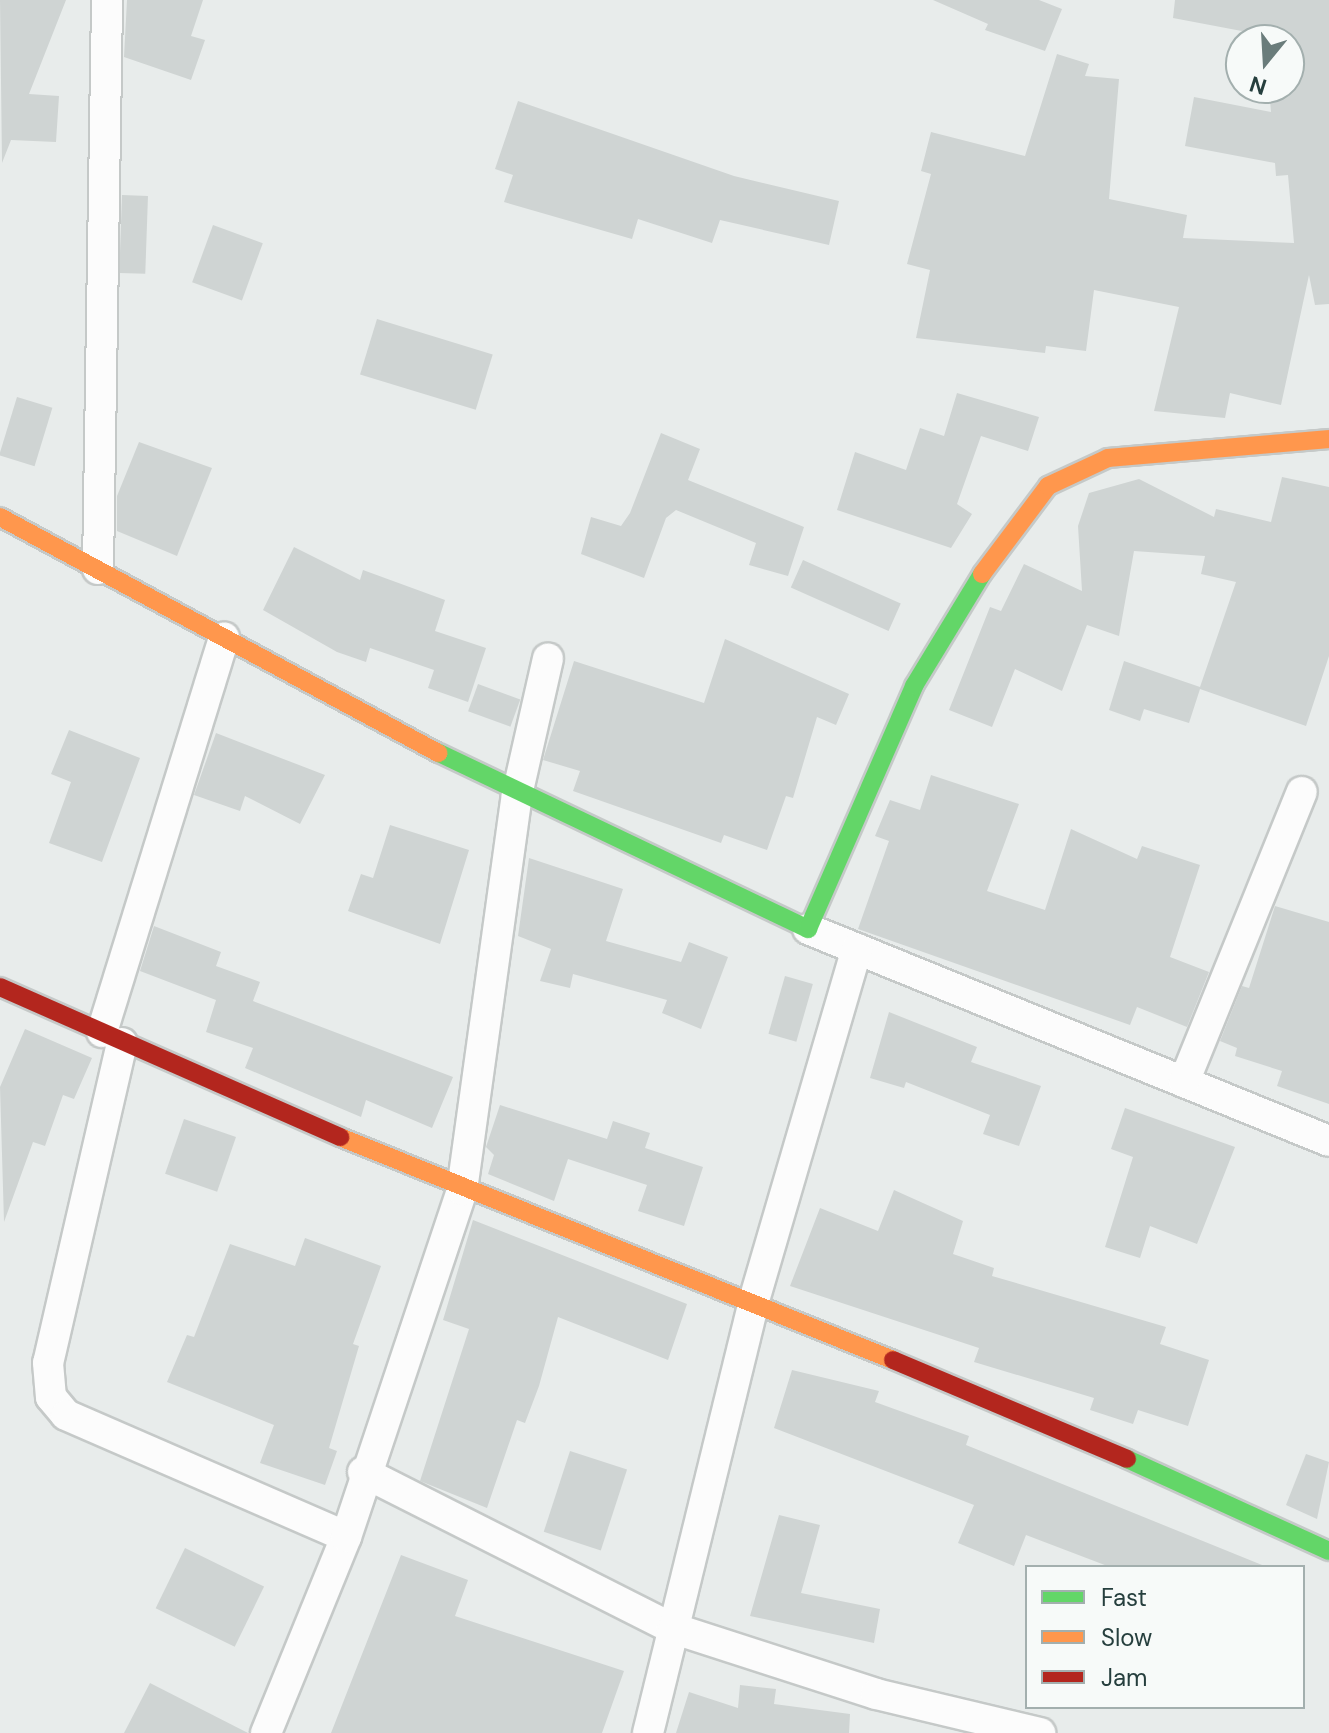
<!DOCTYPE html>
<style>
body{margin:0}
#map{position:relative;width:1329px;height:1733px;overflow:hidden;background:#e8eceb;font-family:"DM Sans",sans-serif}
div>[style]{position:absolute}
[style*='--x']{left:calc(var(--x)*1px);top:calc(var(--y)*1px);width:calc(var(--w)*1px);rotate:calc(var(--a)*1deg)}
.building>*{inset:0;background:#cfd4d3;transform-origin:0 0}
.roads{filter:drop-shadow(2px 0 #c5c9c8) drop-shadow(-2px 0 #c5c9c8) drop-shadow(0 2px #c5c9c8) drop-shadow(0 -2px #c5c9c8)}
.street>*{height:30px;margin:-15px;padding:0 15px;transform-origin:15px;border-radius:15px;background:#fcfcfc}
.fast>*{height:18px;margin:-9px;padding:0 9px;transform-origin:9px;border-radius:9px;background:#63d668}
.slow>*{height:18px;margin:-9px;padding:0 9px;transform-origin:9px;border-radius:9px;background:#ff974d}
.jam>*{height:18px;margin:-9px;padding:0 9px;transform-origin:9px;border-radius:9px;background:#b3261e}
span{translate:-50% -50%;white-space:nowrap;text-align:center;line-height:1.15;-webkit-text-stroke:6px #f7faf9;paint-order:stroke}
.legend{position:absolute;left:1025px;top:1565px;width:280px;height:144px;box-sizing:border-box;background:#f7faf9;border:2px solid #a3afae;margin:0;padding:10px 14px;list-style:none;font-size:24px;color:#263f3e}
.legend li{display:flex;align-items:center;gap:16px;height:40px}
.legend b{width:40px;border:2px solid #a3afae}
.north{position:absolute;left:1225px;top:24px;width:80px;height:80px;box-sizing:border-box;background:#f7faf9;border:2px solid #a3afae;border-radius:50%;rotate:198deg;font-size:22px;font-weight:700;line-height:32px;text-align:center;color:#263f3e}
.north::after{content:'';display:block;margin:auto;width:28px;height:36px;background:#6a7c7b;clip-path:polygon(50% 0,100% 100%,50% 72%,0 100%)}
</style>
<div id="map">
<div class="building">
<i style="clip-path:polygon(0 0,66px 0,29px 94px,59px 96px,56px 142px,11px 140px,2px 163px)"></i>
<i style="clip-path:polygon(127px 0,203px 0,191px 36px,205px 40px,191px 80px,124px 57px)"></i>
<i style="clip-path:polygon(933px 0,1039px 0,1062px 9px,1045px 51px,985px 30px,988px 24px)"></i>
<i style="clip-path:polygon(1175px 0,1329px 0,1329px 304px,1315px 305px,1309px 275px,1281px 405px,1230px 393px,1225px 418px,1154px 411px,1179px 307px,1094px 290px,1086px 351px,1046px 346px,1045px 353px,916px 338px,930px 270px,907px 264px,931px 174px,921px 171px,931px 132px,1025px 156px,1057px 54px,1089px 64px,1085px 76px,1119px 79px,1109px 199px,1187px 215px,1183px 238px,1294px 243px,1288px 175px,1276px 176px,1275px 163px,1185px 146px,1194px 97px,1271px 112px,1269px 88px,1289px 88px,1289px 40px,1173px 18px)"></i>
<i style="clip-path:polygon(518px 101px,734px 176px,839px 201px,829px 245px,720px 220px,712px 243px,638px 219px,632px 239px,504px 202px,513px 175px,495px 169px)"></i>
<i style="left:122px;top:195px;width:26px;height:78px;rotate:2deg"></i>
<i style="left:213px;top:225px;width:53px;height:61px;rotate:20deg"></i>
<i style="left:377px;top:319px;width:121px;height:58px;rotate:17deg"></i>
<i style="clip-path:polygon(957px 393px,1039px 417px,1028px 451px,981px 436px,957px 504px,972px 514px,951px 548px,837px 510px,855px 452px,906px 470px,920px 428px,944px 436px)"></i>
<i style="left:17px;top:397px;width:37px;height:61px;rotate:17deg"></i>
<i style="clip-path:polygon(661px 433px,700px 449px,688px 480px,804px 527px,788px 576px,749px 565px,756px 543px,676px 510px,666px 518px,644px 578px,581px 554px,591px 517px,621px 526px,630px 513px)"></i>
<i style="clip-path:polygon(139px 442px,212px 468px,177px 556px,117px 531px,117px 496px)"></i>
<i style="clip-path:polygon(1282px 477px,1329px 487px,1329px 656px,1306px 726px,1200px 689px,1189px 723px,1144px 709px,1140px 721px,1109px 710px,1124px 661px,1200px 687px,1236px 582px,1201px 574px,1205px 556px,1134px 551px,1119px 636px,1087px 625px,1062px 691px,1015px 669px,992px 727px,949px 710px,990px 607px,1001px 611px,1024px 564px,1082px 591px,1078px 526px,1089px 493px,1139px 479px,1214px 517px,1216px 509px,1271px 522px)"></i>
<i style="clip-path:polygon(294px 547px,360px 580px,363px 570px,445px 600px,435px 631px,486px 648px,468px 702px,428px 688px,434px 670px,370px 648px,366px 662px,337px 652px,263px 610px)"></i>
<i style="left:803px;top:560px;width:107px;height:30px;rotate:24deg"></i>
<i style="clip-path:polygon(725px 639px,849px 694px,836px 725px,817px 717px,793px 798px,786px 796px,767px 850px,724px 835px,721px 843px,573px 791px,580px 771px,543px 760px,574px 661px,704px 703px)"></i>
<i style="left:478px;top:684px;width:45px;height:29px;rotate:20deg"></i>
<i style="clip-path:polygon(69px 730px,140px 758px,102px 862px,49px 843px,71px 782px,51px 774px)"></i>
<i style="clip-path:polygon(216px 733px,325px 775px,300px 824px,245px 796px,240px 811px,194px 795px)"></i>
<i style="clip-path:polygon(931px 775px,1019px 804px,987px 891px,1045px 910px,1071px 829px,1137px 859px,1142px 846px,1200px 865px,1170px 957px,1209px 972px,1187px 1027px,1137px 1007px,1130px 1025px,858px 929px,889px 841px,875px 836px,890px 800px,920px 810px)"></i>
<i style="clip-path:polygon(390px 825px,469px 850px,440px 944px,348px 911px,361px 874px,373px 878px)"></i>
<i style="clip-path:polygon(529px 858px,623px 889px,606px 941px,681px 962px,689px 942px,728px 957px,701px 1029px,662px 1013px,667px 1000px,573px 974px,570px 988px,540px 981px,551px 949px,518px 936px)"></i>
<i style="clip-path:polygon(1275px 906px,1329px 922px,1329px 1104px,1277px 1086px,1282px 1071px,1235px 1056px,1237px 1048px,1220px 1041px,1242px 986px,1249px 988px)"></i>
<i style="clip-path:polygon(154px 926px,221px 952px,216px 966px,260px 982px,253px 1001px,453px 1077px,432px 1128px,366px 1100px,361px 1117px,245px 1068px,253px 1048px,206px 1032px,216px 1000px,140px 971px)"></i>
<i style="left:785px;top:976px;width:29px;height:60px;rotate:16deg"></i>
<i style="clip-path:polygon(889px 1012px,977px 1047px,971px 1062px,1041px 1086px,1019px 1146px,983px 1134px,990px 1115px,906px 1082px,904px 1088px,870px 1078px)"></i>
<i style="clip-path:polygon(25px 1029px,92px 1058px,74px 1099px,63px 1095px,45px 1146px,33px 1142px,4px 1222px,0 1087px)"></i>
<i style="clip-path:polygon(500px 1105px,607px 1139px,613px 1121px,650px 1133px,645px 1148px,703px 1167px,684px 1226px,638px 1211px,647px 1185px,568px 1159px,554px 1201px,488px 1174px,494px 1155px,486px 1147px)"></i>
<i style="clip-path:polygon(1125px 1108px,1235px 1147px,1197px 1244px,1150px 1226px,1140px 1258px,1105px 1247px,1133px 1157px,1111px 1149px)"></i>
<i style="left:184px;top:1119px;width:55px;height:58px;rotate:19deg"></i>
<i style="clip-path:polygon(894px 1190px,963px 1221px,953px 1254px,994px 1268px,992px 1276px,1166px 1327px,1160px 1344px,1209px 1360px,1188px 1426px,1138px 1410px,1133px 1424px,1090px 1410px,1094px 1398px,974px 1362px,979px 1348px,790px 1286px,820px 1208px,878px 1231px)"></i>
<i style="clip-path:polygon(473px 1220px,687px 1304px,668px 1360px,558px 1317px,539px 1386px,525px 1423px,517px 1420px,487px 1508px,420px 1481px,469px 1329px,443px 1320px)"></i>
<i style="clip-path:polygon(305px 1238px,381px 1266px,353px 1344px,359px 1346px,329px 1448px,337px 1451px,325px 1485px,260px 1463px,274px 1425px,167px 1382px,187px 1335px,194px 1337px,230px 1244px,295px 1266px)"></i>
<i style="clip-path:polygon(792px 1370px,879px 1391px,875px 1402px,969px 1436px,966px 1445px,1267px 1567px,1110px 1567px,1026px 1535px,1014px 1566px,958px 1543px,974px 1505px,774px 1428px)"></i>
<i style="left:570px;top:1451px;width:60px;height:85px;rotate:18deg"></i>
<i style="clip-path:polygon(1306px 1454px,1329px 1462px,1317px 1519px,1286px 1505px)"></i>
<i style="clip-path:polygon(779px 1515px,820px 1525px,801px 1593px,880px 1609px,874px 1643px,750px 1616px)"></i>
<i style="left:185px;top:1548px;width:88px;height:67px;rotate:26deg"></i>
<i style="clip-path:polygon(401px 1555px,468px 1580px,455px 1616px,624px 1671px,602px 1733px,331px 1733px)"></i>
<i style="clip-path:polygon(150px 1683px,248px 1733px,124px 1733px)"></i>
<i style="clip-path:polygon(740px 1685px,776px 1689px,774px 1704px,850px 1714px,849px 1733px,676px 1733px,689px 1692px,738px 1708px)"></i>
</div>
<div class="roads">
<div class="street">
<i style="--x:98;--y:569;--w:569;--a:-89.09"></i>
<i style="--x:808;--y:929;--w:562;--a:22.14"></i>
<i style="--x:102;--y:1032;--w:413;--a:-72.8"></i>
<i style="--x:122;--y:1043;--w:328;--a:103"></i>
<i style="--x:48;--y:1363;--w:34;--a:85"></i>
<i style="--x:51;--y:1397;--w:23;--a:50"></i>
<i style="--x:66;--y:1415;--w:305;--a:23.5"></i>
<i style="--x:1184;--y:1082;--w:313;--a:-67.9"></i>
<i style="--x:363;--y:1472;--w:346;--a:26.8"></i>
<i style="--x:672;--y:1628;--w:214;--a:17.9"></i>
<i style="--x:876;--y:1694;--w:169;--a:13.4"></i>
<i style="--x:266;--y:1733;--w:212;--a:-67.8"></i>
<i style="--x:346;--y:1537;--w:366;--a:-71.5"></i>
<i style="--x:462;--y:1190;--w:399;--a:-82.1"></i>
<i style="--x:517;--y:795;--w:140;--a:-77.2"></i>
<i style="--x:648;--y:1733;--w:442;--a:-76.2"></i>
<i style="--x:753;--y:1304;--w:370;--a:-73.7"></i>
</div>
<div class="fast">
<i style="--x:439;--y:753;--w:409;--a:25.5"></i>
<i style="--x:808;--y:929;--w:265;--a:-66.4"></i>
<i style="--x:914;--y:686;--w:131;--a:-58.7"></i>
<i style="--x:1127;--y:1459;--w:222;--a:24.5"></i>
</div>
<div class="slow">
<i style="--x:0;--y:517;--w:498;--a:28.3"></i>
<i style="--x:982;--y:574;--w:110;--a:-53.1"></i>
<i style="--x:1048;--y:486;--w:66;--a:-25"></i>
<i style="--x:1108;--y:458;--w:222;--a:-4.9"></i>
<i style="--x:340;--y:1137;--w:596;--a:21.96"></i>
</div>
<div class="jam">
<i style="--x:0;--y:987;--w:372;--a:23.8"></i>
<i style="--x:893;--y:1360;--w:254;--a:22.9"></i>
</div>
</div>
<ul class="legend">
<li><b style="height:10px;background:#63d668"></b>Fast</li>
<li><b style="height:10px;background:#ff974d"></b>Slow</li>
<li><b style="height:10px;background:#b3261e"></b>Jam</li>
</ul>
<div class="north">N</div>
</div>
